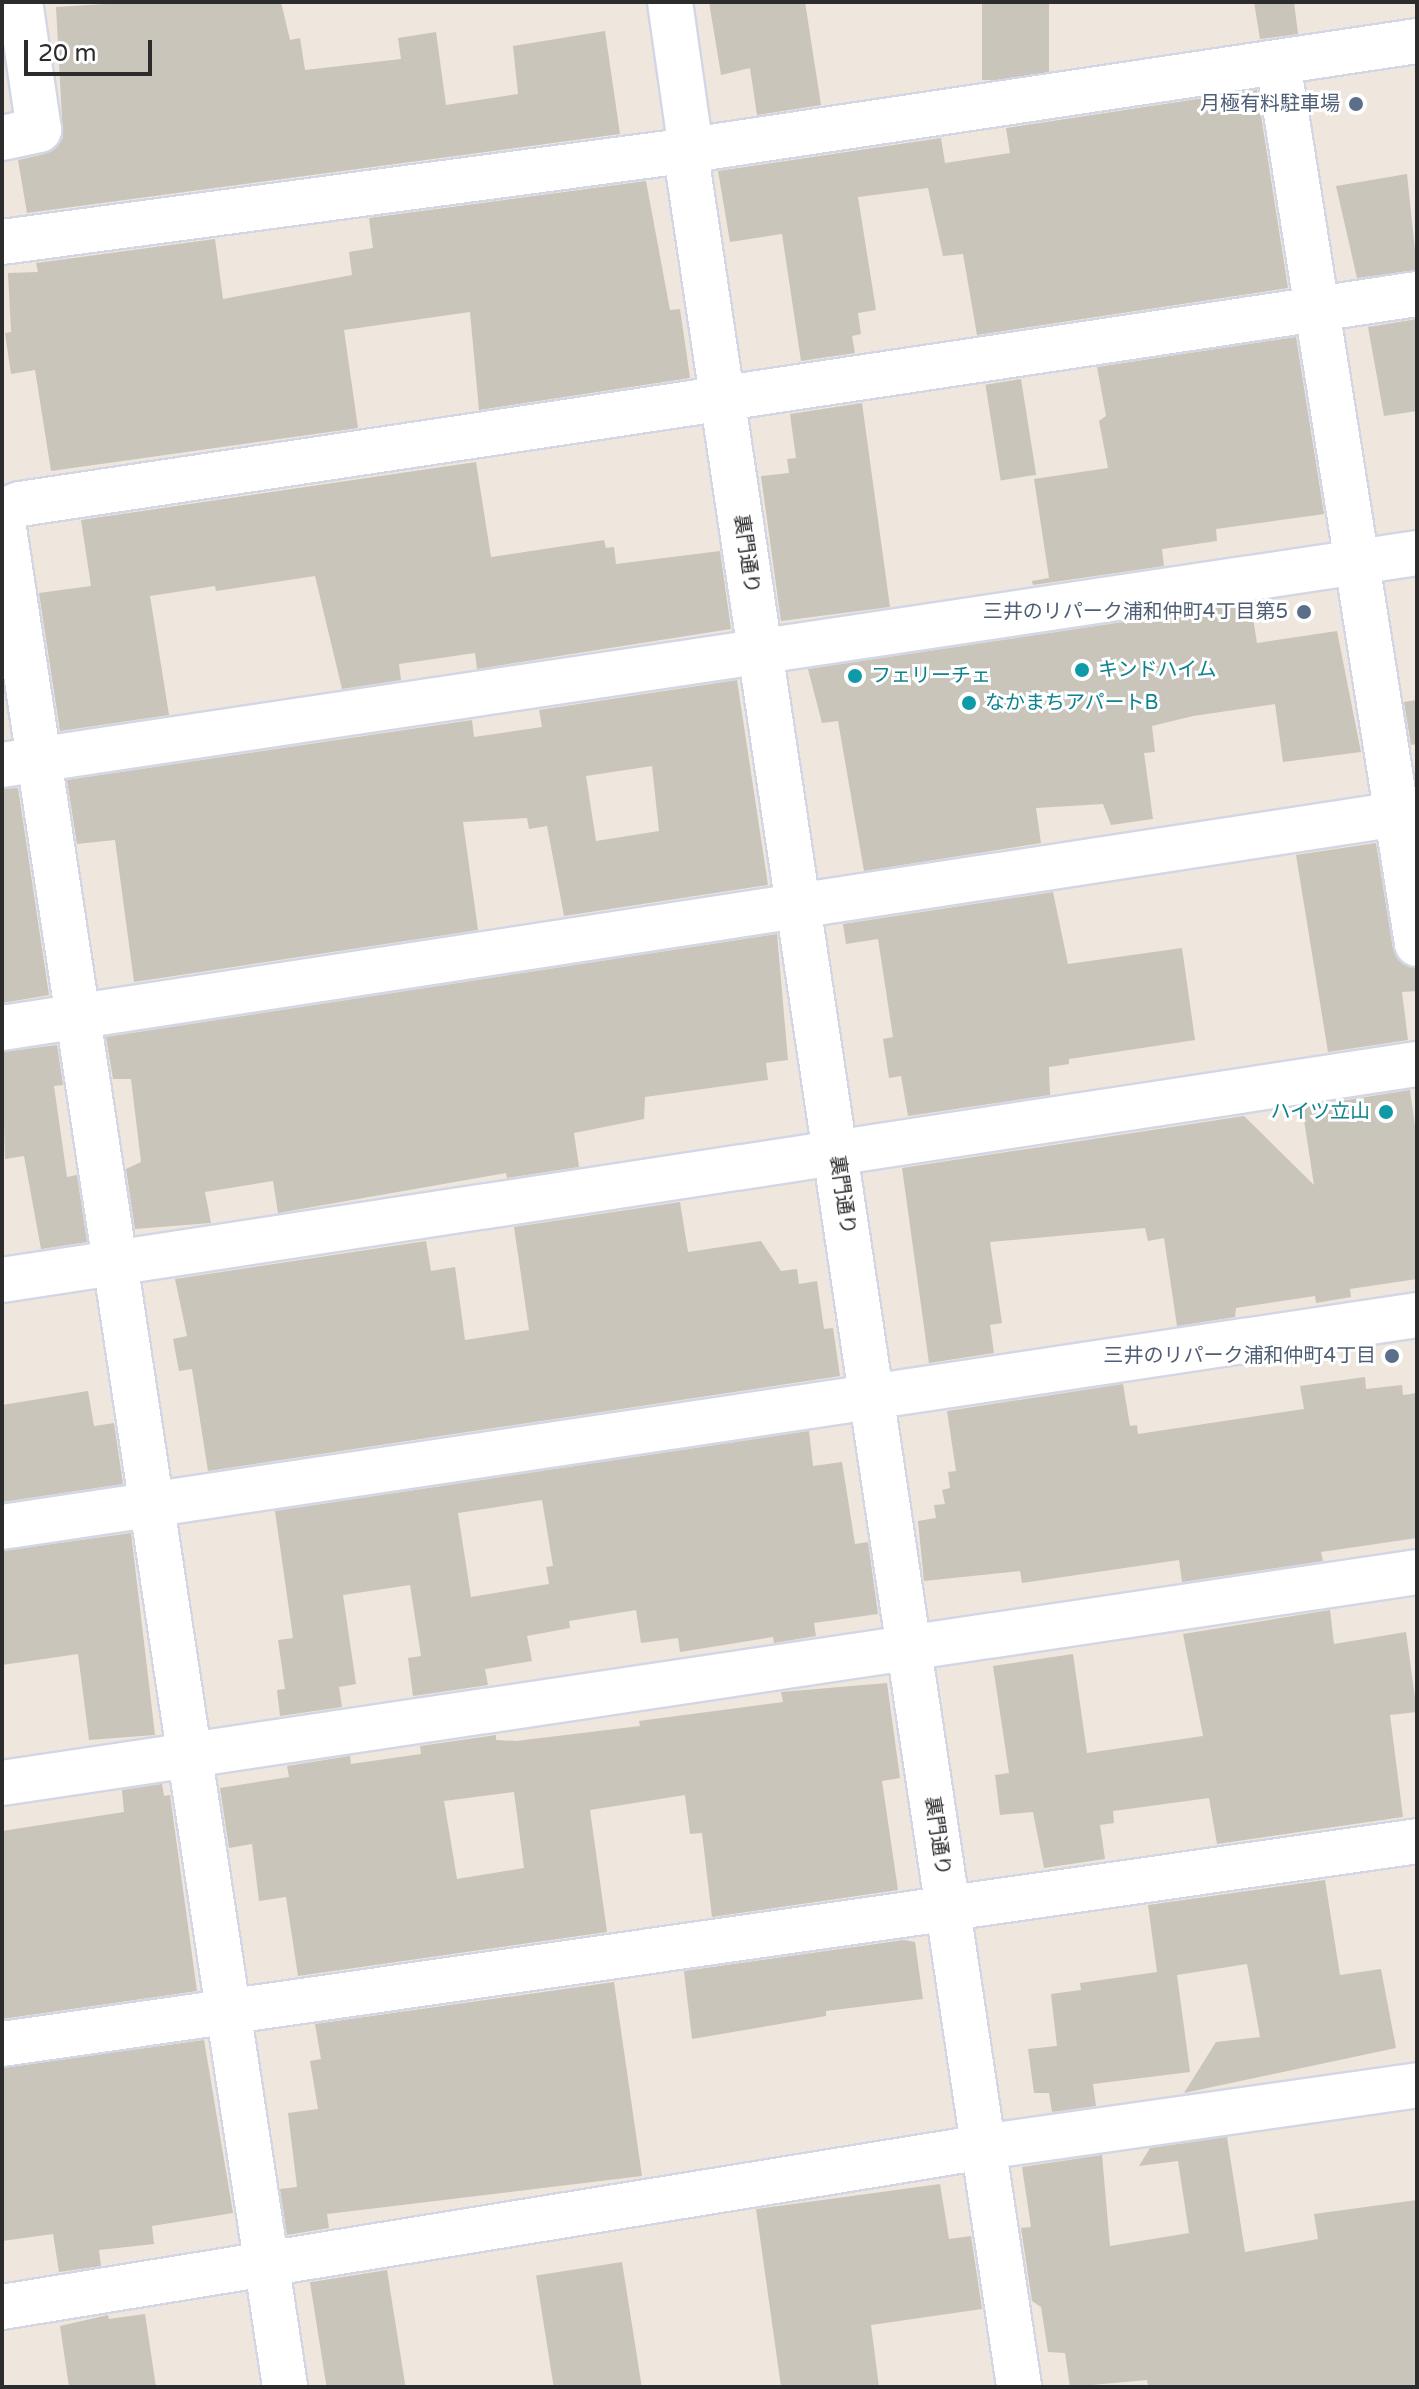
<!DOCTYPE html>
<meta charset="utf-8">
<style>
body{margin:0}
#map{position:relative;width:1419px;height:2389px;overflow:hidden;background:#efe6dd;font-family:"Varela Round","Noto Sans JP",sans-serif}
div>[style]{position:absolute}
[style*='--x']{left:calc(var(--x)*1px);top:calc(var(--y)*1px);width:calc(var(--w)*1px);rotate:calc(var(--a)*1deg)}
.building>*{inset:0;background:#c9c5bb;transform-origin:0 0}
.roads{filter:drop-shadow(2px 0 #d2d6e5) drop-shadow(-2px 0 #d2d6e5) drop-shadow(0 2px #d2d6e5) drop-shadow(0 -2px #d2d6e5)}
.minor>*{height:44px;margin:-22px;padding:0 22px;transform-origin:22px;border-radius:22px;background:#fff}
.dots>*{width:22px;height:22px;translate:-50% -50%;box-sizing:border-box;border:4px solid #fff;border-radius:50%}
span{translate:-50% -50%;white-space:nowrap;text-align:center;line-height:1.15;-webkit-text-stroke:6px #fff;paint-order:stroke}
.service-label{font-size:20px;color:#4e5e75}
.right{translate:-100% -50%;text-align:right}
.street-label{font-size:20px;color:#2c2c2c}
.culture-label{font-size:20px;color:#0d838f}
.left{translate:0 -50%;text-align:left}
.frame{position:absolute;inset:0;border:4px solid #2c2c2c;pointer-events:none}
.scale{position:absolute;left:24px;top:40px;width:128px;height:36px;box-sizing:border-box;border:4px solid #2c2c2c;border-top:0;padding-left:10px;font-size:24px;line-height:28px;white-space:nowrap;color:#2c2c2c;-webkit-text-stroke:6px #fff;paint-order:stroke}
</style>
<div id="map">
<div class="building">
<i style="clip-path:polygon(139px 2px,281px 2px,290px 40px,300px 38px,305px 70px,401px 59px,398px 38px,436px 32px,446px 105px,518px 94px,513px 46px,605px 31px,620px 134px,27px 213px,18px 160px,45px 154px,63px 138px,56px 7px)"></i>
<i style="clip-path:polygon(709px 2px,805px 2px,821px 105px,757px 115px,750px 68px,721px 75px)"></i>
<i style="left:982px;top:2px;width:67px;height:78px"></i>
<i style="clip-path:polygon(1254px 2px,1294px 2px,1298px 34px,1260px 39px)"></i>
<i style="clip-path:polygon(1257px 90px,1288px 288px,977px 335px,963px 254px,943px 256px,928px 188px,858px 197px,876px 310px,858px 313px,861px 334px,852px 336px,855px 353px,801px 361px,782px 234px,730px 242px,718px 171px,941px 138px,945px 163px,1010px 153px,1006px 128px)"></i>
<i style="clip-path:polygon(1407px 174px,1417px 270px,1357px 278px,1336px 186px)"></i>
<i style="clip-path:polygon(646px 181px,670px 310px,680px 309px,690px 378px,479px 410px,470px 312px,344px 330px,358px 428px,51px 471px,35px 370px,11px 374px,5px 333px,11px 332px,8px 273px,38px 272px,36px 263px,215px 239px,223px 299px,352px 275px,349px 252px,373px 248px,369px 218px)"></i>
<i style="clip-path:polygon(1417px 319px,1417px 411px,1384px 416px,1368px 327px)"></i>
<i style="clip-path:polygon(1296px 337px,1324px 514px,1216px 529px,1217px 541px,1162px 549px,1164px 566px,1033px 585px,1032px 581px,1049px 578px,1034px 479px,1108px 468px,1099px 421px,1106px 416px,1097px 367px)"></i>
<i style="left:1021px;top:379px;width:97px;height:36px;rotate:81deg"></i>
<i style="clip-path:polygon(862px 403px,890px 607px,781px 621px,761px 476px,789px 473px,787px 459px,796px 458px,790px 414px)"></i>
<i style="clip-path:polygon(476px 462px,491px 557px,604px 540px,606px 548px,614px 547px,616px 564px,720px 551px,731px 629px,477px 669px,475px 653px,399px 664px,401px 680px,342px 689px,315px 576px,216px 591px,215px 586px,150px 596px,169px 715px,60px 731px,39px 593px,91px 586px,81px 520px)"></i>
<i style="clip-path:polygon(1237px 605px,1238px 614px,1252px 612px,1257px 643px,1337px 631px,1361px 752px,1283px 762px,1275px 704px,1193px 716px,1152px 726px,1155px 752px,1144px 753px,1153px 819px,1111px 825px,1103px 804px,1036px 808px,1041px 843px,864px 871px,838px 721px,822px 723px,808px 669px)"></i>
<i style="clip-path:polygon(evenodd,737px 680px,768px 885px,564px 916px,547px 826px,529px 829px,527px 818px,463px 822px,478px 930px,134px 982px,115px 840px,77px 844px,67px 780px,472px 720px,474px 737px,542px 727px,539px 710px,737px 680px,652px 766px,659px 831px,596px 841px,586px 776px,652px 766px)"></i>
<i style="clip-path:polygon(1417px 700px,1417px 744px,1411px 745px,1404px 702px)"></i>
<i style="clip-path:polygon(18px 788px,49px 995px,2px 1003px,2px 789px)"></i>
<i style="clip-path:polygon(1376px 843px,1393px 949px,1398px 960px,1417px 968px,1417px 991px,1402px 992px,1408px 1040px,1328px 1052px,1296px 855px)"></i>
<i style="clip-path:polygon(1053px 892px,1068px 964px,1182px 948px,1195px 1040px,1069px 1059px,1069px 1064px,1049px 1067px,1050px 1095px,908px 1116px,901px 1076px,889px 1078px,883px 1039px,893px 1037px,878px 939px,846px 944px,843px 924px)"></i>
<i style="clip-path:polygon(777px 934px,788px 1060px,766px 1063px,768px 1080px,645px 1097px,644px 1119px,574px 1133px,579px 1167px,507px 1178px,506px 1173px,278px 1213px,273px 1181px,205px 1192px,211px 1223px,135px 1229px,126px 1169px,141px 1162px,131px 1079px,113px 1079px,106px 1037px)"></i>
<i style="clip-path:polygon(57px 1045px,63px 1085px,54px 1086px,67px 1177px,77px 1175px,87px 1242px,41px 1249px,24px 1156px,5px 1159px,2px 1052px)"></i>
<i style="clip-path:polygon(1410px 1090px,1417px 1140px,1417px 1279px,1350px 1289px,1351px 1297px,1316px 1303px,1315px 1296px,1236px 1308px,1235px 1317px,1177px 1326px,1164px 1238px,1148px 1241px,1145px 1228px,990px 1242px,1002px 1323px,990px 1325px,994px 1353px,929px 1363px,902px 1168px,1244px 1116px,1314px 1185px,1302px 1107px)"></i>
<i style="clip-path:polygon(680px 1202px,688px 1252px,761px 1241px,781px 1271px,797px 1269px,799px 1284px,817px 1281px,824px 1329px,833px 1328px,840px 1376px,208px 1471px,192px 1369px,179px 1371px,173px 1339px,187px 1336px,175px 1279px,426px 1241px,431px 1271px,455px 1267px,465px 1340px,529px 1330px,514px 1227px)"></i>
<i style="clip-path:polygon(1365px 1377px,1366px 1389px,1402px 1385px,1403px 1395px,1417px 1393px,1417px 1538px,1321px 1552px,1323px 1561px,1182px 1582px,1179px 1560px,1022px 1583px,1020px 1571px,924px 1581px,918px 1521px,936px 1518px,934px 1505px,945px 1504px,942px 1490px,950px 1488px,948px 1472px,956px 1471px,947px 1411px,1123px 1384px,1130px 1426px,1137px 1425px,1138px 1434px,1304px 1409px,1300px 1386px)"></i>
<i style="clip-path:polygon(88px 1391px,94px 1426px,114px 1423px,123px 1484px,2px 1502px,2px 1405px)"></i>
<i style="clip-path:polygon(evenodd,809px 1431px,813px 1466px,842px 1462px,855px 1544px,868px 1542px,878px 1614px,814px 1623px,816px 1636px,774px 1643px,773px 1637px,680px 1652px,678px 1638px,641px 1643px,636px 1610px,569px 1621px,570px 1628px,527px 1636px,532px 1661px,485px 1669px,488px 1685px,413px 1696px,408px 1658px,421px 1656px,410px 1585px,343px 1595px,356px 1684px,339px 1687px,342px 1707px,280px 1716px,277px 1690px,285px 1689px,278px 1640px,293px 1638px,275px 1511px,809px 1431px,542px 1500px,553px 1566px,546px 1567px,549px 1584px,471px 1597px,458px 1513px,542px 1500px)"></i>
<i style="clip-path:polygon(131px 1533px,155px 1735px,89px 1740px,78px 1654px,2px 1665px,2px 1551px)"></i>
<i style="clip-path:polygon(1330px 1610px,1334px 1644px,1406px 1632px,1417px 1712px,1390px 1715px,1403px 1817px,1217px 1844px,1209px 1798px,1113px 1811px,1114px 1823px,1100px 1825px,1105px 1859px,1044px 1868px,1033px 1812px,1000px 1815px,995px 1775px,1009px 1773px,993px 1666px,1073px 1654px,1087px 1753px,1203px 1736px,1183px 1634px)"></i>
<i style="clip-path:polygon(evenodd,887px 1683px,900px 1778px,882px 1781px,898px 1890px,712px 1917px,702px 1833px,690px 1834px,685px 1795px,590px 1810px,607px 1932px,298px 1976px,286px 1897px,259px 1901px,252px 1844px,229px 1848px,220px 1788px,289px 1777px,287px 1766px,350px 1756px,351px 1764px,421px 1754px,420px 1746px,496px 1735px,496px 1740px,516px 1741px,640px 1726px,639px 1721px,783px 1702px,781px 1692px,887px 1683px,514px 1792px,524px 1868px,457px 1879px,444px 1801px,514px 1792px)"></i>
<i style="clip-path:polygon(162px 1784px,164px 1796px,170px 1795px,197px 1991px,2px 2019px,2px 1831px,124px 1812px,122px 1790px)"></i>
<i style="clip-path:polygon(1325px 1880px,1340px 1975px,1381px 1969px,1396px 2048px,1184px 2093px,1216px 2042px,1260px 2037px,1247px 1964px,1177px 1975px,1190px 2072px,1093px 2084px,1096px 2106px,1052px 2112px,1049px 2093px,1034px 2093px,1028px 2049px,1057px 2046px,1051px 1994px,1081px 1990px,1080px 1983px,1157px 1972px,1148px 1905px)"></i>
<i style="clip-path:polygon(904px 1940px,915px 1942px,923px 1999px,826px 2011px,826px 2016px,692px 2039px,684px 1971px)"></i>
<i style="clip-path:polygon(614px 1982px,642px 2176px,327px 2214px,329px 2228px,287px 2235px,280px 2189px,297px 2187px,288px 2113px,318px 2109px,310px 2061px,321px 2059px,315px 2024px)"></i>
<i style="clip-path:polygon(204px 2040px,233px 2213px,152px 2226px,154px 2244px,99px 2250px,101px 2266px,59px 2272px,53px 2234px,2px 2241px,2px 2068px)"></i>
<i style="clip-path:polygon(1227px 2137px,1245px 2252px,1318px 2239px,1314px 2214px,1417px 2200px,1417px 2387px,1148px 2387px,1147px 2380px,1070px 2387px,1065px 2353px,1048px 2352px,1041px 2307px,1032px 2301px,1021px 2228px,1031px 2227px,1022px 2167px,1102px 2155px,1110px 2246px,1189px 2233px,1178px 2161px,1139px 2166px,1150px 2148px)"></i>
<i style="clip-path:polygon(940px 2184px,949px 2239px,971px 2236px,982px 2309px,871px 2325px,879px 2387px,781px 2387px,756px 2209px)"></i>
<i style="left:622px;top:2262px;width:126px;height:87px;rotate:81deg"></i>
<i style="left:387px;top:2270px;width:118px;height:78px;rotate:81deg"></i>
<i style="clip-path:polygon(145px 2314px,156px 2387px,69px 2387px,60px 2326px,108px 2315px,109px 2319px)"></i>
</div>
<div class="roads">
<div class="minor">
<i style="--x:670;--y:2;--w:149;--a:81.9"></i>
<i style="--x:691;--y:150;--w:25;--a:95"></i>
<i style="--x:689;--y:175;--w:2236;--a:81.51"></i>
<i style="--x:1278;--y:62;--w:893;--a:81.04"></i>
<i style="--x:2;--y:138;--w:38;--a:-12"></i>
<i style="--x:39;--y:130;--w:129;--a:-98.4"></i>
<i style="--x:2;--y:242;--w:695;--a:-7.61"></i>
<i style="--x:691;--y:150;--w:734;--a:-8.54"></i>
<i style="--x:2;--y:511;--w:19;--a:-21"></i>
<i style="--x:20;--y:504;--w:1413;--a:-8.55"></i>
<i style="--x:2;--y:515;--w:1893;--a:81.4"></i>
<i style="--x:2;--y:765;--w:1431;--a:-8.52"></i>
<i style="--x:2;--y:1028;--w:1432;--a:-8.72"></i>
<i style="--x:2;--y:1280;--w:1431;--a:-8.68"></i>
<i style="--x:2;--y:1527;--w:1431;--a:-8.52"></i>
<i style="--x:2;--y:1783;--w:1431;--a:-8.48"></i>
<i style="--x:2;--y:2044;--w:1429;--a:-8.16"></i>
<i style="--x:2;--y:2307;--w:994;--a:-9.26"></i>
<i style="--x:983;--y:2147;--w:438;--a:-8.1"></i>
</div>
</div>
<div class="dots">
<i style="left:1356px;top:104px;background:#5c6f8a"></i>
<i style="left:1304px;top:612px;background:#5c6f8a"></i>
<i style="left:1082px;top:670px;background:#0f9aa8"></i>
<i style="left:855px;top:676px;background:#0f9aa8"></i>
<i style="left:969px;top:703px;background:#0f9aa8"></i>
<i style="left:1386px;top:1112px;background:#0f9aa8"></i>
<i style="left:1392px;top:1356px;background:#5c6f8a"></i>
</div>
<div class="service-label">
<span class="right" style="left:1340px;top:104px">月極有料駐車場</span>
<span class="right" style="left:1288px;top:612px">三井のリパーク浦和仲町4丁目第5</span>
<span class="right" style="left:1376px;top:1356px">三井のリパーク浦和仲町4丁目</span>
</div>
<div class="street-label">
<span style="left:746px;top:554px;rotate:82deg">裏門通り</span>
<span style="left:842px;top:1195px;rotate:82deg">裏門通り</span>
<span style="left:937px;top:1836px;rotate:82deg">裏門通り</span>
</div>
<div class="culture-label">
<span class="left" style="left:1098px;top:670px">キンドハイム</span>
<span class="left" style="left:871px;top:676px">フェリーチェ</span>
<span class="left" style="left:985px;top:703px">なかまちアパートB</span>
<span class="right" style="left:1370px;top:1112px">ハイツ立山</span>
</div>
<div class="frame"></div>
<div class="scale">20 m</div>
</div>
